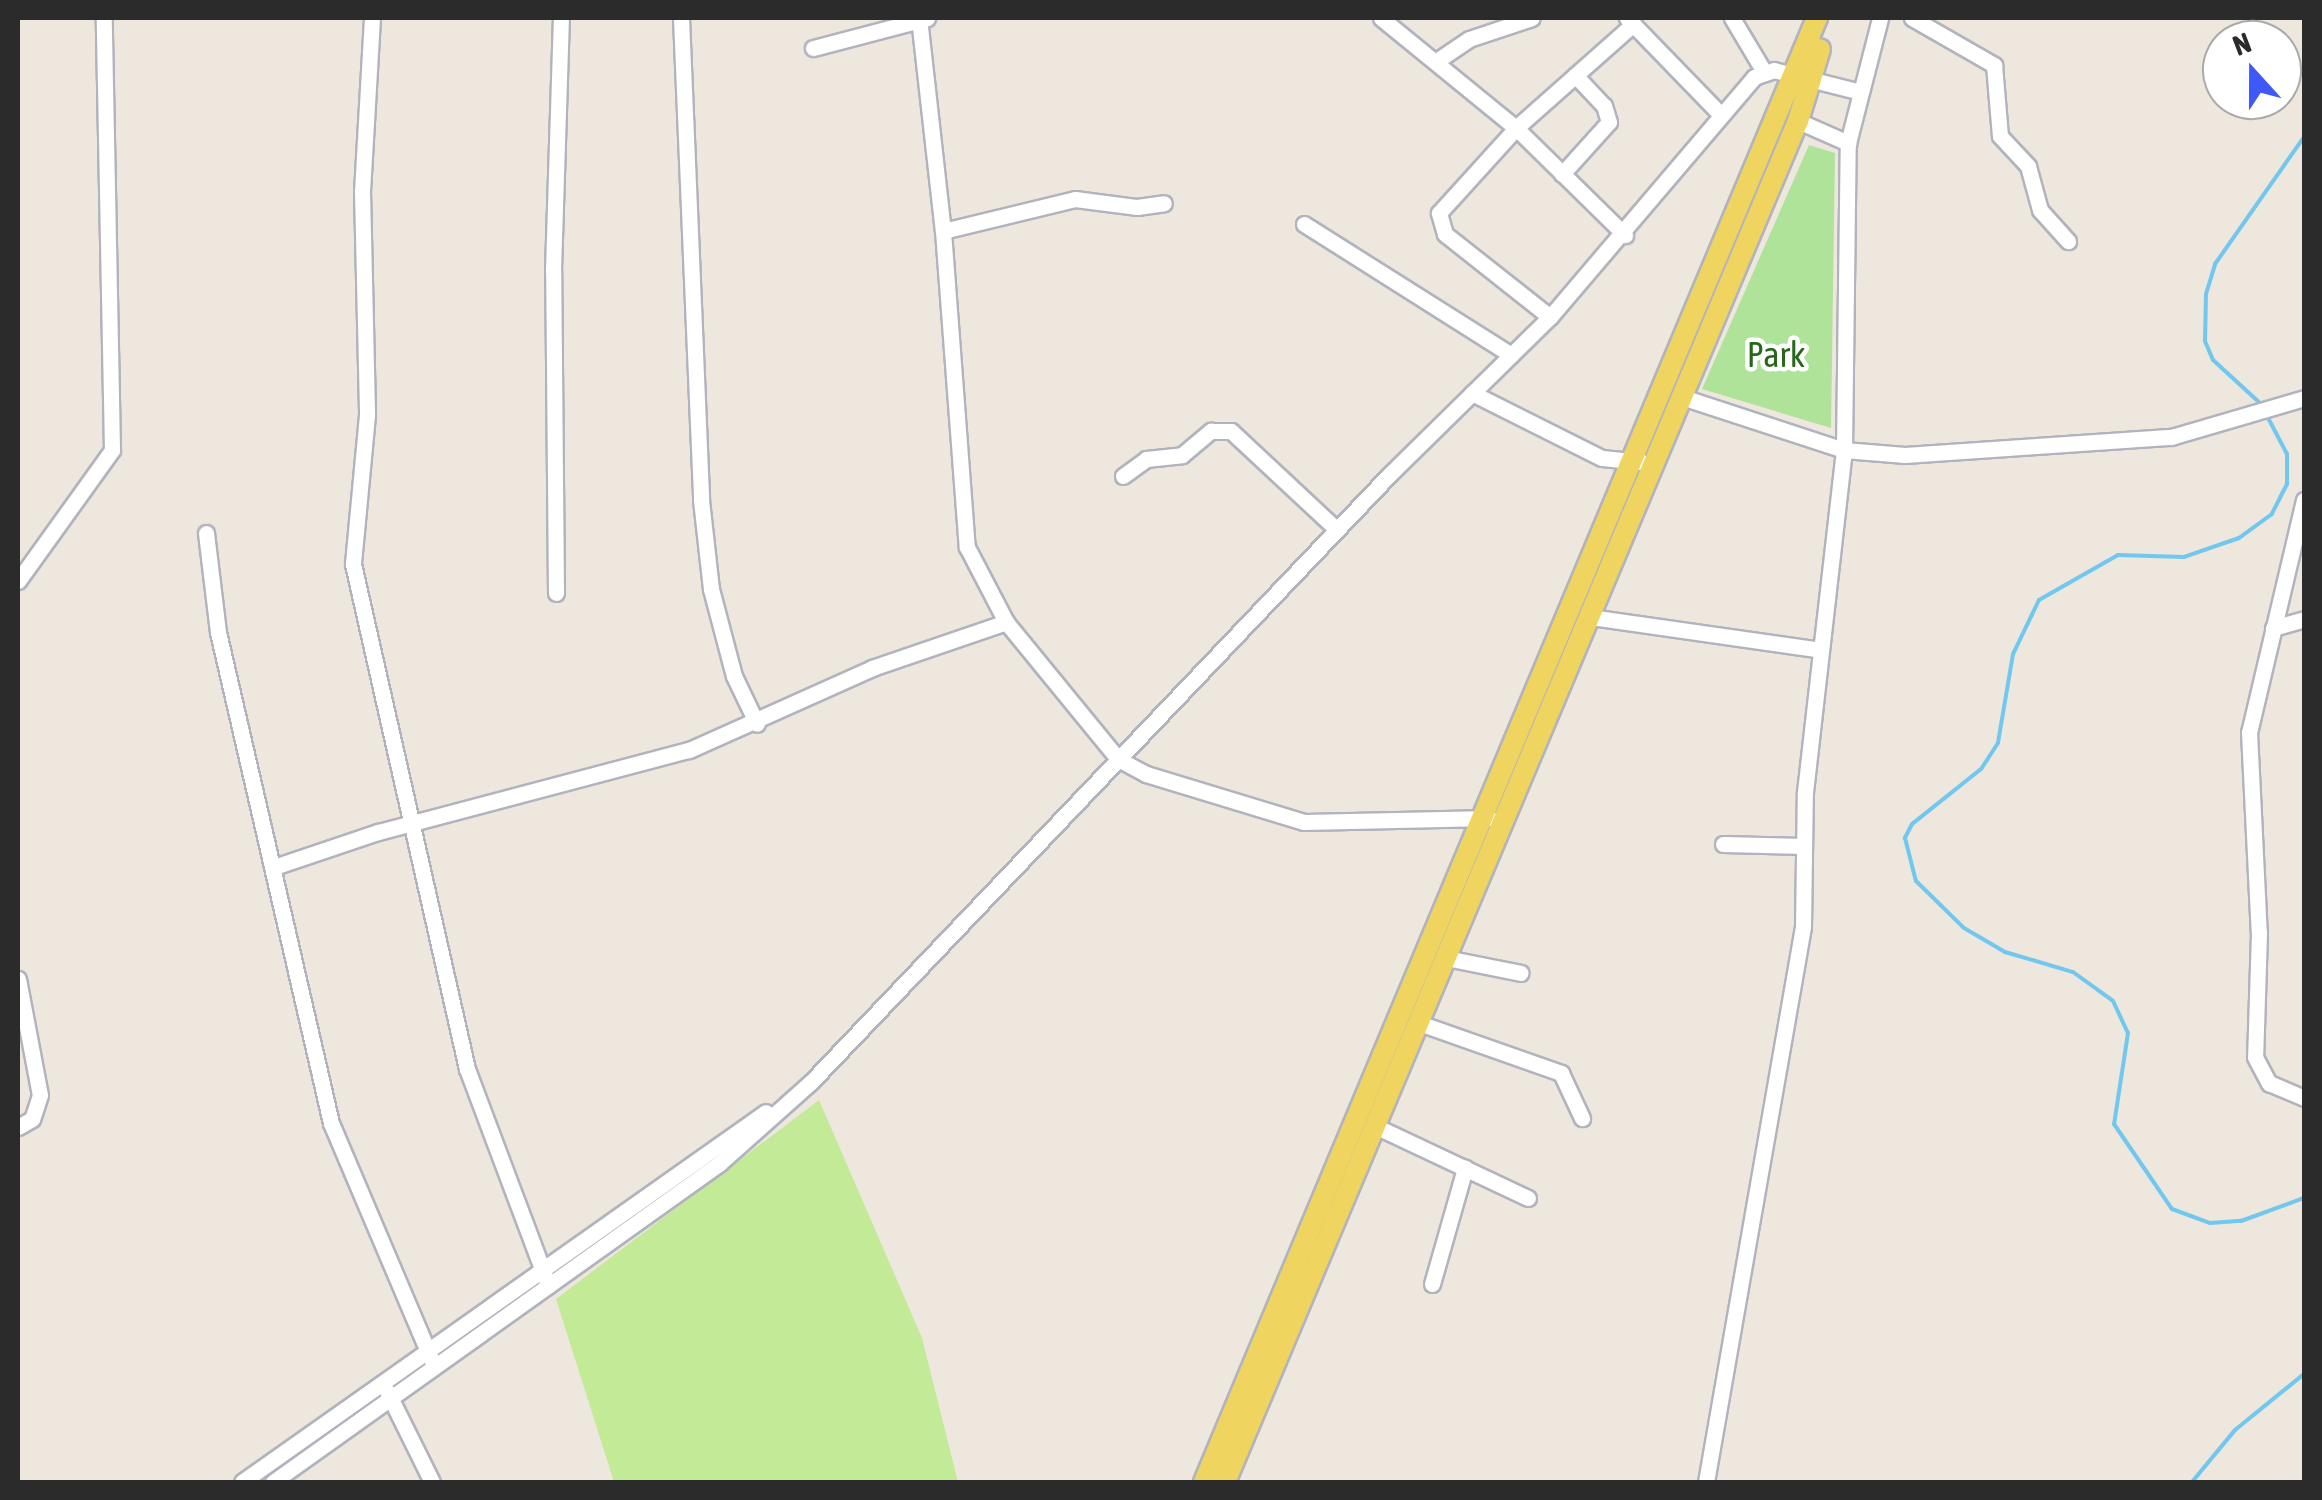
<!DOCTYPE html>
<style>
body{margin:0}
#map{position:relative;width:2322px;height:1500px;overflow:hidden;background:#ede7dd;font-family:"Asap Condensed",sans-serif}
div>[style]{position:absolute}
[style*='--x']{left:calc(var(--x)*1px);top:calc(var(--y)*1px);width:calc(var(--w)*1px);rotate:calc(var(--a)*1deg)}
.green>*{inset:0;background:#b0e39a}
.pitch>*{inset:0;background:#c3ea96}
.stream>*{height:4px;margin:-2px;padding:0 2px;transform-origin:2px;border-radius:2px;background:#71c7ee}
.roads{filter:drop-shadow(2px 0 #b1b3be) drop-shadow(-2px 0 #b1b3be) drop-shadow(0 2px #b1b3be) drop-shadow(0 -2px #b1b3be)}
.minor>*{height:15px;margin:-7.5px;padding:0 7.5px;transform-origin:7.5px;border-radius:7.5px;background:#fff}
.major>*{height:20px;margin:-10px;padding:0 10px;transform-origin:10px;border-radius:10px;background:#efd45f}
span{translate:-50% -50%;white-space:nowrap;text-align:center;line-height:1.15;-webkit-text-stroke:9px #fff;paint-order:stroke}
.park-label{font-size:35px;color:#27681b}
.frame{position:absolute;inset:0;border:20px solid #2b2b2b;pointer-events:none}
.north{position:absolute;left:2202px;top:20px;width:100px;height:100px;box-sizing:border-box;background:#fff;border:2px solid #aaa;border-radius:50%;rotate:339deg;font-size:28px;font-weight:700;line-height:40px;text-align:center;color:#2b2b2b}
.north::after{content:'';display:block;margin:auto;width:35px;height:45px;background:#3e59f8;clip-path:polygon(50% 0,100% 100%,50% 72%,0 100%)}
</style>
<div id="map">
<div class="green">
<i style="clip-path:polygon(1809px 145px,1835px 153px,1831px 428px,1702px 389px)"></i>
</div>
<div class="pitch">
<i style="clip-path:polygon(819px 1100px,922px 1338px,958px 1482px,614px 1482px,556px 1299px)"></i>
</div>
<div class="stream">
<i style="--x:2261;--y:404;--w:65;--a:-137.5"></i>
<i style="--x:2213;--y:360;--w:21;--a:-113"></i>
<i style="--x:2205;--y:341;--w:47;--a:-88.8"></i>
<i style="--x:2206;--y:294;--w:31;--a:-73"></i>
<i style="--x:2215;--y:264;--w:155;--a:-55"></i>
<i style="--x:2265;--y:412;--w:47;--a:62.4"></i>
<i style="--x:2287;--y:454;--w:30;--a:90"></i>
<i style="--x:2287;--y:484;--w:34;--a:117"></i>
<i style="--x:2272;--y:514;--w:41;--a:144"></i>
<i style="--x:2239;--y:538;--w:58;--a:160.9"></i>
<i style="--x:2184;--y:557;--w:66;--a:-178.3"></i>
<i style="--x:2118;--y:555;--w:91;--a:150.3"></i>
<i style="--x:2039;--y:600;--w:60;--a:115.7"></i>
<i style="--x:2013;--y:654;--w:90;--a:99.6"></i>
<i style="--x:1998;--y:743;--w:31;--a:123"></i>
<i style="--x:1981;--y:769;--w:88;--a:141.4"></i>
<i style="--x:1912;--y:824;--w:16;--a:117"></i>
<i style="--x:1905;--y:838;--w:44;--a:75.7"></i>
<i style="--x:1916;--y:881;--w:67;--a:44.4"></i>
<i style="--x:1964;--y:928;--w:48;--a:30.3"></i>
<i style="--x:2005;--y:952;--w:71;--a:16.4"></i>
<i style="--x:2073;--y:972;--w:49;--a:35.9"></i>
<i style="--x:2113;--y:1001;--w:35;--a:65"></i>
<i style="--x:2128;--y:1033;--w:92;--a:98.7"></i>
<i style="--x:2114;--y:1124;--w:103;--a:55.7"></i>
<i style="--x:2172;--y:1209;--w:40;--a:20.2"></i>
<i style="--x:2210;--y:1223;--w:31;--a:-4"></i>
<i style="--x:2241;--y:1221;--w:67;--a:-20.1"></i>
<i style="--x:2192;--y:1482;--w:67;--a:-50.4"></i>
<i style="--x:2235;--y:1430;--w:89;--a:-39.1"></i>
</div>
<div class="roads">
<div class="minor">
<i style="--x:372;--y:18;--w:173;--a:93.3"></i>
<i style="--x:362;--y:191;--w:224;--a:88.7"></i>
<i style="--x:367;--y:415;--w:150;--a:95.4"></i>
<i style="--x:353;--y:564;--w:518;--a:77.28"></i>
<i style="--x:467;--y:1069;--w:231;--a:69.4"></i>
<i style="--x:681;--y:18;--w:482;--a:87.6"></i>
<i style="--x:701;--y:500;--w:90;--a:83.6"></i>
<i style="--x:711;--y:589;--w:90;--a:75.2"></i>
<i style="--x:734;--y:676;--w:53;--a:64.4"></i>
<i style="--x:919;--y:18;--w:214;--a:83.6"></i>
<i style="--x:943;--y:231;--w:317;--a:85.7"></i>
<i style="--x:967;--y:547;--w:85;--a:62.5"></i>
<i style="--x:1006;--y:622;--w:177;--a:50.7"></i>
<i style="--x:1118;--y:759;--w:32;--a:28"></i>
<i style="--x:1146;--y:774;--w:165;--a:16.9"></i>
<i style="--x:1304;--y:822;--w:186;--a:-1.2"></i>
<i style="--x:1381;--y:18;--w:174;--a:39.2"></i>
<i style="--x:1516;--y:128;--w:153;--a:44.5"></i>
<i style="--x:1627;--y:18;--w:132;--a:45.9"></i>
<i style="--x:1732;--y:18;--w:61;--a:59.2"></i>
<i style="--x:1912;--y:18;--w:95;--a:29.8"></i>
<i style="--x:1994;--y:65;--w:71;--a:85.2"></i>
<i style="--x:2000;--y:136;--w:41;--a:47"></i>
<i style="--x:2028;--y:166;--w:46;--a:74.7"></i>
<i style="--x:2040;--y:210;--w:42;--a:47.9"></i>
<i style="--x:813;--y:48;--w:118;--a:-14.7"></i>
<i style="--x:1438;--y:60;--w:37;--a:-34"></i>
<i style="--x:1469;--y:39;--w:66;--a:-18.4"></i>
<i style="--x:1798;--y:121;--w:55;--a:23.7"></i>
<i style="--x:1562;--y:174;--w:70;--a:-47.9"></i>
<i style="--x:1609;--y:122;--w:17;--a:-107"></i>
<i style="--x:1604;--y:106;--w:42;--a:-133.1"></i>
<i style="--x:1304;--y:224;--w:245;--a:32.3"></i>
<i style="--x:943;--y:231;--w:136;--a:-13.6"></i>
<i style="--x:1075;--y:199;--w:63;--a:7.4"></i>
<i style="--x:1137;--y:207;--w:27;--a:-8"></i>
<i style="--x:1550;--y:317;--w:134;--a:-141.7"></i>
<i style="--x:1445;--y:234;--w:22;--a:-106"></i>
<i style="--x:1439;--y:213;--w:115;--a:-47.8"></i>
<i style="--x:1516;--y:128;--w:157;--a:-41.6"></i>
<i style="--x:1472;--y:393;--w:145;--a:26.6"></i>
<i style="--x:1602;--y:458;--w:40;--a:5.7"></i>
<i style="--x:1682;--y:397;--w:170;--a:18.1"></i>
<i style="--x:1844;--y:450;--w:61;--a:4.7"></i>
<i style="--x:1905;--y:455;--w:267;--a:-3.9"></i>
<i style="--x:2171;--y:437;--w:139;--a:-16.3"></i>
<i style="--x:1123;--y:476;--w:29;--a:-36"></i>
<i style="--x:1146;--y:459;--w:36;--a:-6"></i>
<i style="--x:1182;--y:455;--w:38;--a:-40"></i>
<i style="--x:1211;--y:431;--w:20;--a:0"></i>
<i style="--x:1231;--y:431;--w:145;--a:43"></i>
<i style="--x:2304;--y:500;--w:238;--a:103.3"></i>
<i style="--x:2249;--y:732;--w:201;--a:87.2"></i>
<i style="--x:2259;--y:933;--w:124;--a:91.8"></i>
<i style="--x:2255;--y:1057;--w:30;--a:62"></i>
<i style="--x:2269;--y:1083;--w:38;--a:23"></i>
<i style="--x:206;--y:533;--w:100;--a:83.1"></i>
<i style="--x:218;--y:632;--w:504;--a:77.04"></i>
<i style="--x:331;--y:1123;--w:264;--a:67"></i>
<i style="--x:18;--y:581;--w:161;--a:-54.3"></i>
<i style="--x:112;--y:450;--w:432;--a:-91.1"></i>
<i style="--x:556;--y:593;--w:323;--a:-90.5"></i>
<i style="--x:553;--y:270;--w:252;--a:-88.2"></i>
<i style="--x:1590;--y:617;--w:233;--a:8.1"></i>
<i style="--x:2273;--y:628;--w:32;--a:-16"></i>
<i style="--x:1723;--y:844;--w:81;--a:1.4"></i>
<i style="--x:277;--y:866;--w:107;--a:-18.6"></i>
<i style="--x:378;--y:832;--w:322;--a:-14.8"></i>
<i style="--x:689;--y:750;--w:201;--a:-24.1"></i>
<i style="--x:872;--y:668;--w:142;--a:-18.9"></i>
<i style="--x:1446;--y:958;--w:76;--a:11.3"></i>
<i style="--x:18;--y:979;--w:118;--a:79.3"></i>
<i style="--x:40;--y:1095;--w:25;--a:108"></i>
<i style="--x:32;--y:1119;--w:16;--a:150"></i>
<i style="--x:1419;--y:1023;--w:151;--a:19.4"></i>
<i style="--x:1561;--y:1073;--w:50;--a:65"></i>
<i style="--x:1375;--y:1126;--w:169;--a:25.2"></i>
<i style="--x:1432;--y:1284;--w:121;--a:-74.1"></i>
<i style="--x:387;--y:1391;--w:102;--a:63.7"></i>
<i style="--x:242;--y:1482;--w:641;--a:-35.23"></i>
<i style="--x:273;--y:1482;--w:549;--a:-35.51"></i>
<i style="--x:720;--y:1163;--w:122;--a:-41.7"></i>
<i style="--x:811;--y:1082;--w:840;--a:-46.4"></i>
<i style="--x:1390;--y:474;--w:224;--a:-44.5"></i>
<i style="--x:1550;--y:317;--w:315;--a:-49.6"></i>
<i style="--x:1754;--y:77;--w:21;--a:-19"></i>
<i style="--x:1774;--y:70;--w:86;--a:14.2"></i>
<i style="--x:1706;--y:1482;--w:563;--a:-80.09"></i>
<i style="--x:1803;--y:927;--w:135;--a:-89.2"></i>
<i style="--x:1805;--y:792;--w:344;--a:-83.5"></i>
<i style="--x:1844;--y:450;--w:307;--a:-89.3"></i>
<i style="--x:1848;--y:143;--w:129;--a:-75.6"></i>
</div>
<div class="major">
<i style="--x:1204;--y:1482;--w:1587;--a:-67.28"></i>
<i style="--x:1225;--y:1482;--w:1477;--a:-67.17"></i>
<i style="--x:1798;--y:121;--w:75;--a:-73"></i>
</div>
</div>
<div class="park-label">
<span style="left:1776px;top:354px">Park</span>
</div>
<div class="frame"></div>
<div class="north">N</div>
</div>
